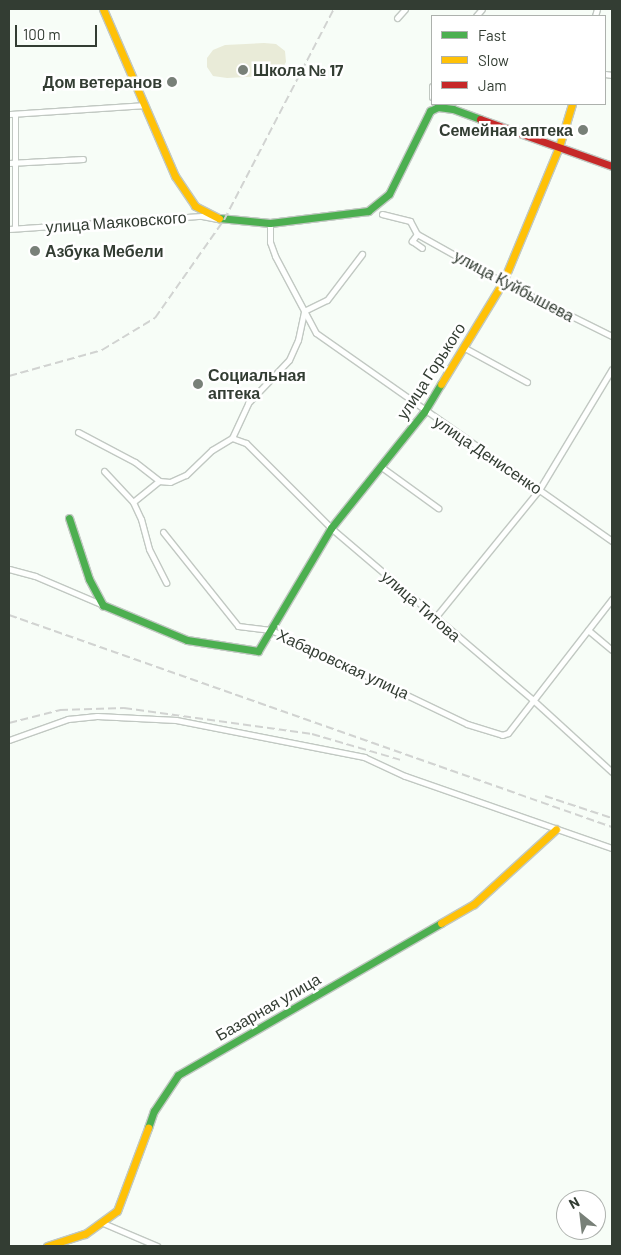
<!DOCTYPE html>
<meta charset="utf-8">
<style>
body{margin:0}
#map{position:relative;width:621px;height:1255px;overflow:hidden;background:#f7fdf7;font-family:Barlow,sans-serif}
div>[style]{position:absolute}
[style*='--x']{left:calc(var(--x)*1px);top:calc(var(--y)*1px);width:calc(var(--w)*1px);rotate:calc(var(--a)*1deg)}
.green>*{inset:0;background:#e9ebd8}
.roads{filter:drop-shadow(1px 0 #c1c8c2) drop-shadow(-1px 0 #c1c8c2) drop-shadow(0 1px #c1c8c2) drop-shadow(0 -1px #c1c8c2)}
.street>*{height:5px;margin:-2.5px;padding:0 2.5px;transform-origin:2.5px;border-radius:2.5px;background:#fefffe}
.fast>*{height:7px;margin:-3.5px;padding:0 3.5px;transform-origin:3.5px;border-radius:3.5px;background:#4caf50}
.slow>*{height:7px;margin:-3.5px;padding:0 3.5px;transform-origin:3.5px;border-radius:3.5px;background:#ffc107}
.jam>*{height:7px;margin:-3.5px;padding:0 3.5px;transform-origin:3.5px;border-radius:3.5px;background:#c62828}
.rail>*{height:2px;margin-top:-1px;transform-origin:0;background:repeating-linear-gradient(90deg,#d1d3d1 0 8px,transparent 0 12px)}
.dots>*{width:14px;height:14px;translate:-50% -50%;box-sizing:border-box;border:2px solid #fff;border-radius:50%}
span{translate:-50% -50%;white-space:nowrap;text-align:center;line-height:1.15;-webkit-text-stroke:5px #fff;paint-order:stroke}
.poi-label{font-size:16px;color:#333d33;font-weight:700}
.left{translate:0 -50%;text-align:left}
.right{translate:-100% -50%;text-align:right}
.street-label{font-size:16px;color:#333d33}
.frame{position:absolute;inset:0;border:10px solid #333d33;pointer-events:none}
.legend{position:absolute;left:431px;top:15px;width:175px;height:90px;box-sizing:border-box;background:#fff;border:1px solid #adb1ad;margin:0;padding:6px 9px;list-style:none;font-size:15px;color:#333d33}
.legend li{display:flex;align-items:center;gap:10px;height:25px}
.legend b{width:25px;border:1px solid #adb1ad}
.north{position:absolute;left:556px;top:1190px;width:50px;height:50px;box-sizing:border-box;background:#fff;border:1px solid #adb1ad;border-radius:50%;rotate:331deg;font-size:14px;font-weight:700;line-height:20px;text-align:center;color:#333d33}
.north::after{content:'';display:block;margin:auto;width:18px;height:22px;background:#788078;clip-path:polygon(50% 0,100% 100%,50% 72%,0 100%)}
.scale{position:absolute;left:15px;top:25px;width:82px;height:22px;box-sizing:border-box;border:2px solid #333d33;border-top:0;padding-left:6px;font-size:15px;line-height:18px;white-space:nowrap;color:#333d33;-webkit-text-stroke:4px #fff;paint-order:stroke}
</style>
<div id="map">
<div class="green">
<i style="clip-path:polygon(264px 43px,276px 44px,285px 51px,286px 62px,281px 71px,269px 76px,227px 78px,213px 76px,207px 67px,207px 58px,213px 50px,225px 45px)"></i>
</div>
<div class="roads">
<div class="street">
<i style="--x:476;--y:16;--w:9;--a:-49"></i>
<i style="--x:595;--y:16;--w:7;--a:-74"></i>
<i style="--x:397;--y:18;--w:12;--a:-48"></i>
<i style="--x:605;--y:74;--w:7;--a:8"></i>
<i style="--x:432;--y:86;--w:11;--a:90"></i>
<i style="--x:9;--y:114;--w:135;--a:-3.8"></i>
<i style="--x:15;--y:114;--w:114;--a:90"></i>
<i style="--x:9;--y:163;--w:74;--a:-3.1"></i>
<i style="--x:382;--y:214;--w:29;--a:14"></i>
<i style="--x:410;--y:221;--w:15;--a:62"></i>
<i style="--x:417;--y:234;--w:9;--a:126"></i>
<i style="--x:412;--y:241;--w:12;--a:35"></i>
<i style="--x:270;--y:223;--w:19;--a:90"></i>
<i style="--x:270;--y:242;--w:15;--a:70"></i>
<i style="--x:275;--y:256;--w:87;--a:62"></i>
<i style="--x:316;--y:333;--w:362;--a:35.1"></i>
<i style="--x:9;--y:229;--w:193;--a:-3.9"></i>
<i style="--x:202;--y:216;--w:16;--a:11"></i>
<i style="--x:417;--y:234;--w:98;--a:29.2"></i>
<i style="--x:503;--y:282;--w:122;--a:26.4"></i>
<i style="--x:463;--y:347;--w:73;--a:28.7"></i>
<i style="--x:78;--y:432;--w:64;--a:27.8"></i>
<i style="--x:135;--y:462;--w:31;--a:38"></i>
<i style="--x:159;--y:481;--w:11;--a:5"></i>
<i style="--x:170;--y:482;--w:17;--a:-24"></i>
<i style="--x:186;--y:475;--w:36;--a:-44"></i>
<i style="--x:212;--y:450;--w:23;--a:-31"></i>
<i style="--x:232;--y:438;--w:38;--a:-65"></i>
<i style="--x:248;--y:403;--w:59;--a:-46.4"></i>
<i style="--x:289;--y:360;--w:22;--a:-66"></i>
<i style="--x:298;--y:340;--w:30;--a:-78"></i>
<i style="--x:304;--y:311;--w:25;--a:-26"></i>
<i style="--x:327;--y:300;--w:58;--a:-52.7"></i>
<i style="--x:232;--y:438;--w:15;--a:20"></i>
<i style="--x:246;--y:443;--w:120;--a:45"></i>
<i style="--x:331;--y:528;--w:264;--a:40.4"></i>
<i style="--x:532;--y:699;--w:108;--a:42.4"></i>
<i style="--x:380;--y:466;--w:72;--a:35.9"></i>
<i style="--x:104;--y:471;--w:42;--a:46.9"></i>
<i style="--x:133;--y:502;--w:19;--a:65"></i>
<i style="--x:141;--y:519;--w:31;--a:75"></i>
<i style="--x:149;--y:549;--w:38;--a:63"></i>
<i style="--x:133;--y:502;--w:33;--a:-39"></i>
<i style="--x:163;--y:532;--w:120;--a:51.4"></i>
<i style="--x:238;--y:626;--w:33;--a:7"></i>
<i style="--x:271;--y:630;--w:217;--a:25.6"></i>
<i style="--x:467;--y:724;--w:37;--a:17"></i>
<i style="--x:502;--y:735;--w:6;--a:-18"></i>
<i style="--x:508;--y:733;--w:170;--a:-52.2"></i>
<i style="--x:9;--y:569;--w:27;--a:15"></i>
<i style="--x:35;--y:576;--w:74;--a:23.1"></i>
<i style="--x:434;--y:619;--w:166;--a:-50.9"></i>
<i style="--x:539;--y:490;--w:141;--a:-58.9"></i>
<i style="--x:588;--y:630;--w:31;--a:40"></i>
<i style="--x:9;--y:740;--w:63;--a:-19.6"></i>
<i style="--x:68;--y:719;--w:29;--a:-6"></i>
<i style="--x:97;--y:716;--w:79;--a:2.9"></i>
<i style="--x:176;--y:720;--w:192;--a:11.1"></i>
<i style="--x:364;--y:757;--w:45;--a:24.9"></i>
<i style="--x:405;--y:776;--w:219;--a:19.2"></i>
<i style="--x:103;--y:1223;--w:59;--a:23.1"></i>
</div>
<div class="fast">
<i style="--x:219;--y:218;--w:51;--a:5.6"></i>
<i style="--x:270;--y:223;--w:99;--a:-7"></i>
<i style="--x:368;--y:211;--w:27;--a:-39"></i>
<i style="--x:389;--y:194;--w:93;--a:-63.7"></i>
<i style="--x:430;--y:111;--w:9;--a:-27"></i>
<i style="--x:438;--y:107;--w:15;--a:8"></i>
<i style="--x:453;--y:109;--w:29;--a:20"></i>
<i style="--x:69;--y:518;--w:64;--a:71.8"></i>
<i style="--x:89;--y:579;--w:30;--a:62"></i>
<i style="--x:103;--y:605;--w:91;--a:22.6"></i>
<i style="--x:187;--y:640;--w:72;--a:8.8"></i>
<i style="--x:258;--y:651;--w:143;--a:-59.3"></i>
<i style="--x:331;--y:528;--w:149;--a:-51.3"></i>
<i style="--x:424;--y:412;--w:33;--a:-59"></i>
<i style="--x:148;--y:1128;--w:18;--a:-71"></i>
<i style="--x:154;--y:1111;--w:43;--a:-56.3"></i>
<i style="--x:178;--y:1075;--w:304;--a:-30"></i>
</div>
<div class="slow">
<i style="--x:103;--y:9;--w:182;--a:66.7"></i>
<i style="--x:175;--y:176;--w:36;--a:56"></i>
<i style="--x:195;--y:206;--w:27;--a:27"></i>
<i style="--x:441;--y:384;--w:119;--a:-58.7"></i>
<i style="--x:503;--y:282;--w:146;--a:-67.5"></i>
<i style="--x:559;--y:147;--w:45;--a:-73.2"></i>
<i style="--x:441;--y:923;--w:38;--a:-30"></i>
<i style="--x:474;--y:904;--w:111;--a:-42.4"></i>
<i style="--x:47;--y:1246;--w:40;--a:-18"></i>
<i style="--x:85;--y:1234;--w:39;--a:-36"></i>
<i style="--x:117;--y:1211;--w:89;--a:-69.5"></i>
</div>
<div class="jam">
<i style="--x:480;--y:119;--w:140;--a:19.6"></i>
</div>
</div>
<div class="rail">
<i style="--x:9;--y:376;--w:97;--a:-15.6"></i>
<i style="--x:102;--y:350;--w:62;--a:-31.1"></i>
<i style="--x:155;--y:318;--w:120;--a:-54.9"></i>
<i style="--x:224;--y:220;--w:238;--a:-62.5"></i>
<i style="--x:9;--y:615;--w:639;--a:19.37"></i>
<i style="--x:9;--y:723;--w:53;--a:-14.3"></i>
<i style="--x:60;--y:710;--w:64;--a:-1.8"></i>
<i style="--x:124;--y:708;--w:190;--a:7.9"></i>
<i style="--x:312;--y:734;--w:93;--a:16.3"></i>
<i style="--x:545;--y:796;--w:71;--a:18.2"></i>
</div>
<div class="dots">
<i style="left:243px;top:70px;background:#788078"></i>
<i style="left:172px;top:82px;background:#788078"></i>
<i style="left:583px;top:130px;background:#788078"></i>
<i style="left:35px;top:251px;background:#788078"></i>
<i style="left:198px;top:384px;background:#788078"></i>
</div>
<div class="poi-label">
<span class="left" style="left:253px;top:70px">Школа № 17</span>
<span class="right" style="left:162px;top:82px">Дом ветеранов</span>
<span class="right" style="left:573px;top:130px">Семейная аптека</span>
<span class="left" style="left:45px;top:251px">Азбука Мебели</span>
<span class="left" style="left:208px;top:384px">Социальная<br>аптека</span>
</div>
<div class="street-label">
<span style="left:116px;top:222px;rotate:-4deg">улица Маяковского</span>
<span style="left:514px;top:286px;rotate:28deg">улица Куйбышева</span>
<span style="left:431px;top:371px;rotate:-57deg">улица Горького</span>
<span style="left:488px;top:455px;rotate:34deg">улица Денисенко</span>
<span style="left:421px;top:606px;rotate:41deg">улица Титова</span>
<span style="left:343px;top:664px;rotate:25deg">Хабаровская улица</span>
<span style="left:268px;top:1007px;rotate:-30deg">Базарная улица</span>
</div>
<div class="frame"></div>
<ul class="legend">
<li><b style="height:6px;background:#4caf50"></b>Fast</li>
<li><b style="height:6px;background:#ffc107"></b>Slow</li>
<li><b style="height:6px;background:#c62828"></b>Jam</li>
</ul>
<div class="north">N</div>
<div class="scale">100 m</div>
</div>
